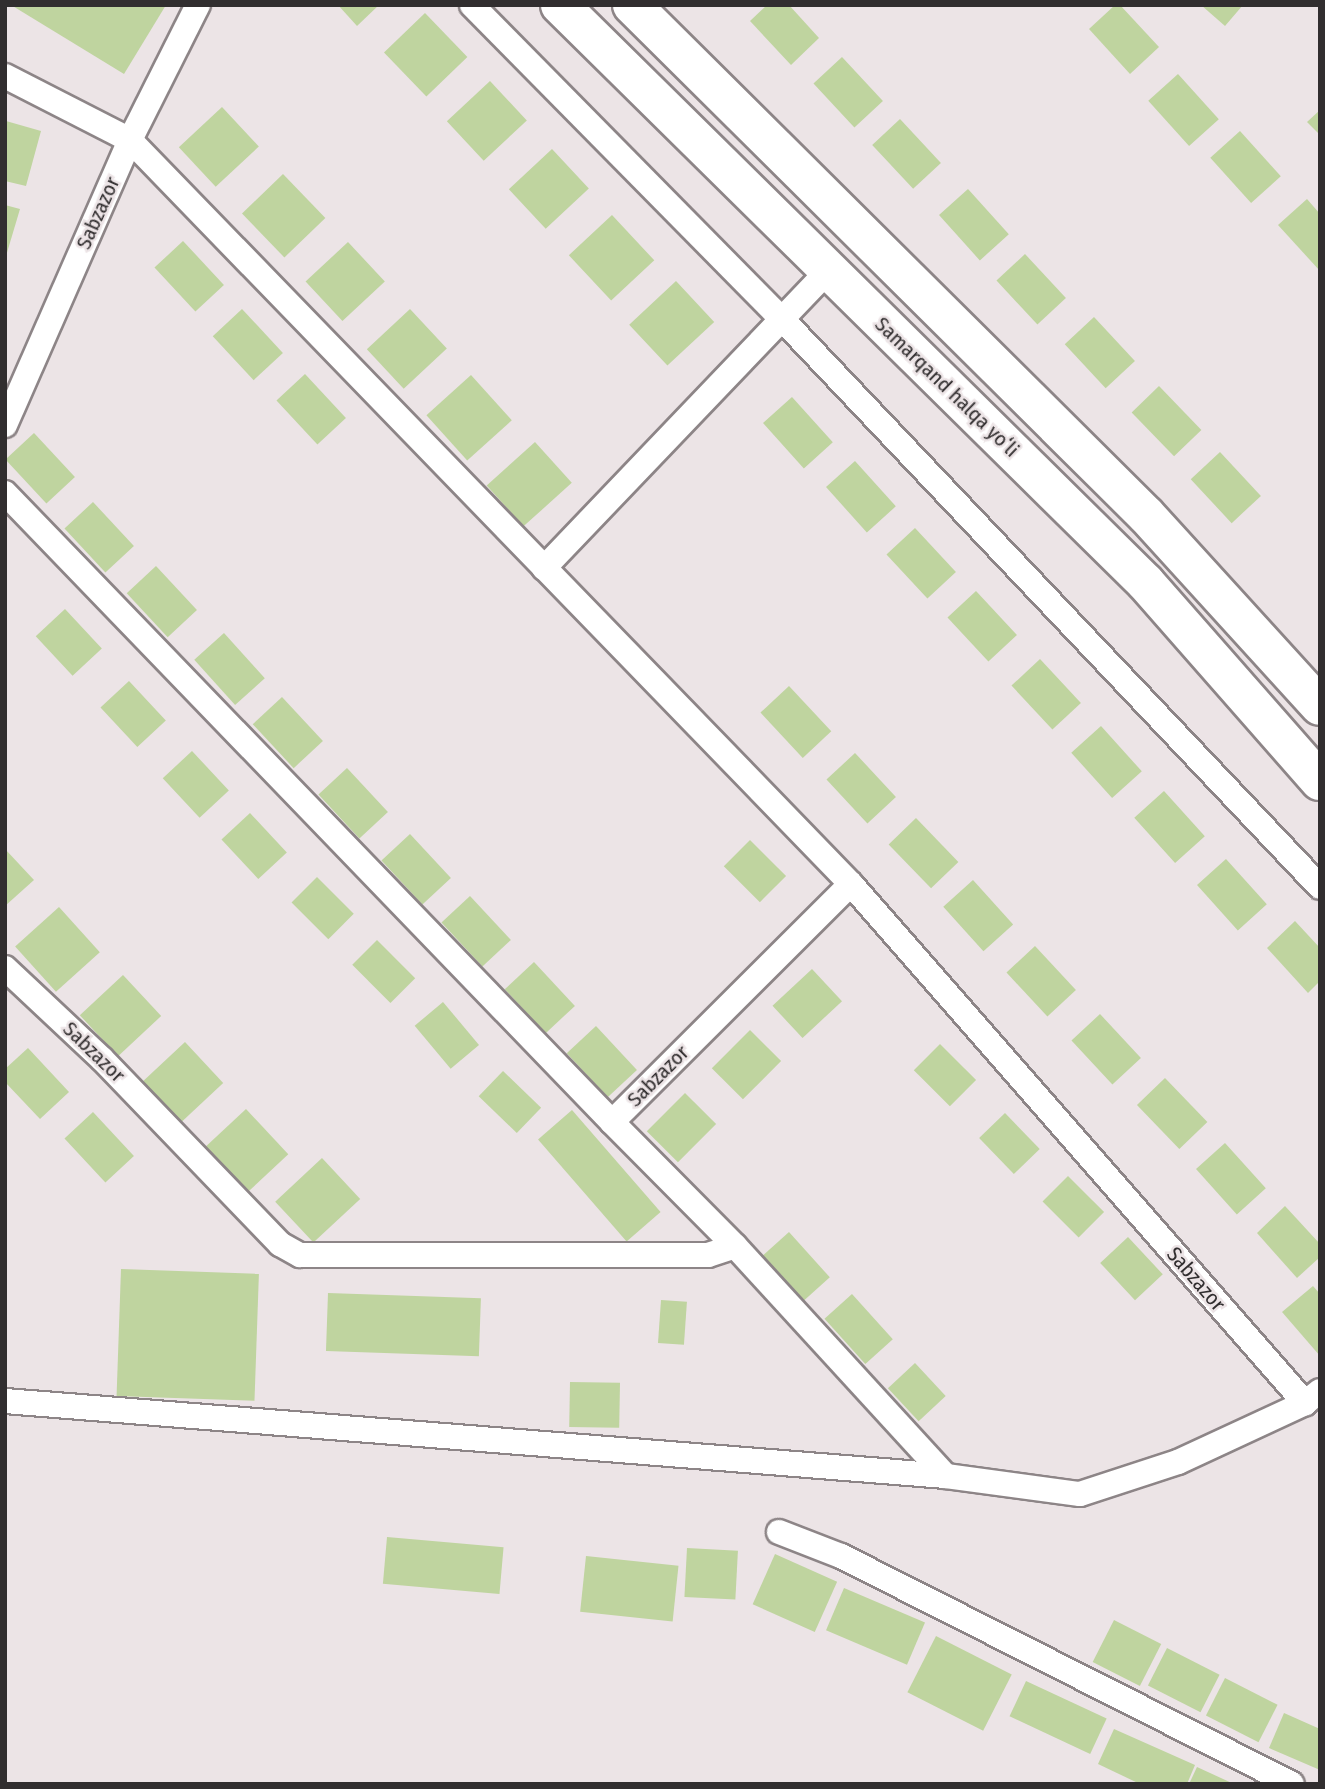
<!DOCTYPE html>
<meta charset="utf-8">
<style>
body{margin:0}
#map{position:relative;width:1325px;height:1789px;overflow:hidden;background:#ece4e6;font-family:"Fira Sans Condensed",sans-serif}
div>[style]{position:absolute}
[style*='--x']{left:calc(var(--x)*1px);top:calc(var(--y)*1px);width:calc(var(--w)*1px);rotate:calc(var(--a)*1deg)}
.building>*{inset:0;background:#bfd49f;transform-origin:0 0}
.roads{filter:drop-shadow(2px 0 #8d8587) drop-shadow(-2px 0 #8d8587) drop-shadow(0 2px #8d8587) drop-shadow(0 -2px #8d8587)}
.street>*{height:24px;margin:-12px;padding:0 12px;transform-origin:12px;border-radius:12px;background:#fff}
.highway>*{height:38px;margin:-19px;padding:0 19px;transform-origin:19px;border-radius:19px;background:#fff}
span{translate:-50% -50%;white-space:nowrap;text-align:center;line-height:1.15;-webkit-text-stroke:5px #ece4e6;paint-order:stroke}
.street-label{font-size:21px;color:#312e2f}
.frame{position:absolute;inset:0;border:7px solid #312e2f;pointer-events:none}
</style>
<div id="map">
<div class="building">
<i style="clip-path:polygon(11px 5px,166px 5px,124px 74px)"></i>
<i style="clip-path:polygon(338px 5px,379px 5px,357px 26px)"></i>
<i style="clip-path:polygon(767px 5px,789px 5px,819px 38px,791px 65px,750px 21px)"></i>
<i style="clip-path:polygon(1115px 5px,1120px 5px,1159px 47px,1130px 74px,1089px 29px)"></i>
<i style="clip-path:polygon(1201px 5px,1243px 5px,1225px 26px)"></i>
<i style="left:425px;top:13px;width:61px;height:57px;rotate:46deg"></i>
<i style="left:842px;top:57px;width:60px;height:39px;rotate:47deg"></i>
<i style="left:1178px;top:74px;width:61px;height:40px;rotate:48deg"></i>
<i style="left:490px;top:81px;width:54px;height:59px;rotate:47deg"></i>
<i style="left:222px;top:107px;width:54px;height:59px;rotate:47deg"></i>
<i style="clip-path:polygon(1320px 110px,1320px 135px,1307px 122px)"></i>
<i style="left:900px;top:119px;width:60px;height:38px;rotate:47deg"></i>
<i style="clip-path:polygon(6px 121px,41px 131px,26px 186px,5px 181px)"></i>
<i style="left:1240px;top:131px;width:61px;height:40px;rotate:48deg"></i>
<i style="left:552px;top:149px;width:54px;height:59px;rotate:47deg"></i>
<i style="left:283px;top:174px;width:61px;height:57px;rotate:46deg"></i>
<i style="left:968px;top:189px;width:61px;height:39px;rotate:48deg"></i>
<i style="clip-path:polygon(1307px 199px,1320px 214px,1320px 271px,1278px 225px)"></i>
<i style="clip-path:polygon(5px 205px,20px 209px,6px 256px,5px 256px)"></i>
<i style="left:612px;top:215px;width:62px;height:59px;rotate:47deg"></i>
<i style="left:183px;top:241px;width:60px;height:39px;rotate:47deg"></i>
<i style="left:348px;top:242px;width:54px;height:58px;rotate:47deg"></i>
<i style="left:1025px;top:254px;width:60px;height:39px;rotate:47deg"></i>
<i style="left:676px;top:281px;width:56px;height:64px;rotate:47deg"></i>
<i style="left:242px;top:309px;width:60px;height:40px;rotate:47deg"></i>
<i style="left:410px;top:309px;width:54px;height:59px;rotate:47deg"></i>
<i style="left:1094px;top:317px;width:60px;height:40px;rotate:47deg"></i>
<i style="left:305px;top:374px;width:60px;height:39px;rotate:47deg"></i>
<i style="left:471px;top:375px;width:61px;height:60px;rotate:48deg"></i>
<i style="left:1159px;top:386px;width:61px;height:38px;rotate:46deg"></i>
<i style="left:792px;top:397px;width:61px;height:39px;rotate:48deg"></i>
<i style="left:34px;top:433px;width:60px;height:39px;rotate:47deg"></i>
<i style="left:535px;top:442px;width:55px;height:65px;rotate:48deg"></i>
<i style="left:1220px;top:452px;width:60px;height:40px;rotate:47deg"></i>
<i style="left:855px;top:461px;width:61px;height:39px;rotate:48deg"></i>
<i style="left:93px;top:502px;width:60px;height:39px;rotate:47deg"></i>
<i style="left:915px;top:528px;width:60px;height:39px;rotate:47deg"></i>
<i style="left:156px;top:566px;width:60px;height:40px;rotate:47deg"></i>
<i style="left:976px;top:591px;width:60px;height:39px;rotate:47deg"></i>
<i style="left:65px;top:609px;width:54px;height:40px;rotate:47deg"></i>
<i style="left:224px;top:633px;width:61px;height:40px;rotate:48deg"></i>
<i style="left:1040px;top:659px;width:60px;height:39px;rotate:47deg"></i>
<i style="left:129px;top:681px;width:54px;height:39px;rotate:47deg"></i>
<i style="left:789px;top:686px;width:62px;height:39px;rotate:47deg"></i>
<i style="left:282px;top:697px;width:60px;height:40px;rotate:47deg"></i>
<i style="left:1101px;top:726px;width:61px;height:40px;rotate:48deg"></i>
<i style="left:192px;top:751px;width:54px;height:40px;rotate:47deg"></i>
<i style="left:855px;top:753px;width:60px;height:39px;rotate:47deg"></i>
<i style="left:347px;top:768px;width:60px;height:39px;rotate:47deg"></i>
<i style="left:1164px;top:791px;width:61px;height:40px;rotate:48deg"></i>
<i style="left:250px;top:813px;width:54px;height:39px;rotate:47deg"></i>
<i style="left:916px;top:818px;width:61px;height:38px;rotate:46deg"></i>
<i style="left:410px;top:834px;width:60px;height:39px;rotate:47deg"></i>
<i style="left:750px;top:840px;width:51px;height:37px;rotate:45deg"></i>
<i style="clip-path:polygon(5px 849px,34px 880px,5px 906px)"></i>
<i style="left:1226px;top:859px;width:61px;height:39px;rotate:48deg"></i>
<i style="left:317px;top:877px;width:52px;height:36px;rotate:45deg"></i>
<i style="left:973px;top:880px;width:60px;height:40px;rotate:48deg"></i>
<i style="left:470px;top:896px;width:60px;height:39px;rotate:47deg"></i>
<i style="left:59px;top:907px;width:61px;height:59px;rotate:48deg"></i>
<i style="clip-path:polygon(1295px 921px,1320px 948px,1320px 981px,1308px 993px,1267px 948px)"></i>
<i style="left:377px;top:940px;width:54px;height:35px;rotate:45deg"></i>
<i style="left:1035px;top:946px;width:60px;height:39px;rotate:47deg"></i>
<i style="left:534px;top:962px;width:60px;height:40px;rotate:47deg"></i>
<i style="left:812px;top:969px;width:44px;height:54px;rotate:47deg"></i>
<i style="left:123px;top:975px;width:56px;height:59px;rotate:47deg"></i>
<i style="left:443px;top:1002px;width:56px;height:37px;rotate:50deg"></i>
<i style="left:1100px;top:1014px;width:60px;height:39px;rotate:47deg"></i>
<i style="left:596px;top:1026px;width:60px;height:40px;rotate:47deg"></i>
<i style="left:750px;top:1030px;width:44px;height:54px;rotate:45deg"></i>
<i style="left:185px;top:1042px;width:56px;height:60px;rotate:47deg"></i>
<i style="left:940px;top:1044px;width:51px;height:37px;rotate:45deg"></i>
<i style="clip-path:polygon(28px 1048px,69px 1092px,40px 1119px,5px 1082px,5px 1069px)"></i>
<i style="left:503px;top:1071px;width:53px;height:35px;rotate:44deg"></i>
<i style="left:1165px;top:1078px;width:61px;height:39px;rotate:46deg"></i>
<i style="left:685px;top:1093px;width:44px;height:54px;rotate:45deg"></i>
<i style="left:246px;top:1109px;width:62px;height:59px;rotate:47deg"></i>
<i style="left:572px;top:1110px;width:135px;height:45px;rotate:49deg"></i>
<i style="left:93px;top:1112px;width:60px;height:39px;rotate:47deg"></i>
<i style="left:1005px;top:1113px;width:50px;height:36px;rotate:46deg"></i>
<i style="left:1225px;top:1143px;width:61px;height:39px;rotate:48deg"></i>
<i style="left:322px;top:1158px;width:56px;height:64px;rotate:47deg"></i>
<i style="left:1068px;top:1176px;width:51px;height:36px;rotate:45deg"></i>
<i style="clip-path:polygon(1285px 1206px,1320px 1244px,1320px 1257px,1297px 1278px,1257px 1233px)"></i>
<i style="left:789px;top:1232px;width:61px;height:37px;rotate:48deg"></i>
<i style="left:1128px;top:1237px;width:51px;height:38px;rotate:47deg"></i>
<i style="left:121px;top:1269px;width:138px;height:127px;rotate:2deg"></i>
<i style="clip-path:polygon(1313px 1286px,1320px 1294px,1320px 1356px,1282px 1312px)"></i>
<i style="left:328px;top:1293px;width:153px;height:58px;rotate:2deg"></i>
<i style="left:852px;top:1294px;width:61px;height:37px;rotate:48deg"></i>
<i style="left:661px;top:1300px;width:26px;height:43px;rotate:4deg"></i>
<i style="left:915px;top:1363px;width:45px;height:37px;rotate:47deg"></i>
<i style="left:570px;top:1382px;width:50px;height:45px;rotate:1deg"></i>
<i style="left:387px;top:1537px;width:117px;height:47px;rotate:5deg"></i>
<i style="left:687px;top:1548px;width:51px;height:49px;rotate:3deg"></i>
<i style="left:775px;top:1554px;width:68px;height:55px;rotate:24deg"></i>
<i style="left:586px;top:1556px;width:93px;height:56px;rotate:6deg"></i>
<i style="left:844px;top:1588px;width:88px;height:46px;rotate:23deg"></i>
<i style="left:1114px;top:1620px;width:53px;height:47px;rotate:27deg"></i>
<i style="left:936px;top:1636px;width:85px;height:63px;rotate:27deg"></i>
<i style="left:1167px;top:1648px;width:59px;height:42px;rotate:27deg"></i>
<i style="left:1225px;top:1678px;width:59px;height:42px;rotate:27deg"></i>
<i style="left:1026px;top:1681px;width:89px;height:39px;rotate:25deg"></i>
<i style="clip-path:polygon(1284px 1713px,1320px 1729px,1320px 1770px,1269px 1748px)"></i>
<i style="clip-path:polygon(1114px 1729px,1195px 1765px,1187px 1784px,1140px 1784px,1098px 1764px)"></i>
<i style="clip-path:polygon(1197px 1767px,1234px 1784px,1189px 1784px)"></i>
</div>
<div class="roads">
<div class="street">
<i style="--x:472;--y:5;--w:441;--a:45.4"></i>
<i style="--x:782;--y:319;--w:782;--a:46.55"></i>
<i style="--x:5;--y:76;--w:140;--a:27.1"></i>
<i style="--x:130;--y:140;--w:1036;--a:45.9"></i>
<i style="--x:5;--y:425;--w:311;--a:-66.3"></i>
<i style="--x:130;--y:140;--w:151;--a:-63.3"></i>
<i style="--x:5;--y:493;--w:874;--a:46.02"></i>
<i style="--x:544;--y:568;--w:411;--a:-46.3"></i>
<i style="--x:5;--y:968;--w:133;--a:43.2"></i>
<i style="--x:102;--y:1059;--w:257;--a:46.1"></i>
<i style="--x:280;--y:1244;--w:23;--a:29"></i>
<i style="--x:300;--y:1255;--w:408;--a:0"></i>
<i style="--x:708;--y:1255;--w:28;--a:-18"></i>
<i style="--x:735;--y:1246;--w:175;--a:-134.8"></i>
<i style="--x:612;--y:1122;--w:337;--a:-44.9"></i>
<i style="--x:851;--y:884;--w:690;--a:48.82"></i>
<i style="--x:735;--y:1246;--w:312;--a:47.5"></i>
<i style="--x:5;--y:1401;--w:944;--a:4.56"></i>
<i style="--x:946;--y:1476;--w:135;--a:7.7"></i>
<i style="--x:1080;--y:1494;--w:103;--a:-18.1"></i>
<i style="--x:1178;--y:1462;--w:140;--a:-24.9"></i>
<i style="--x:1305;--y:1403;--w:19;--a:-39"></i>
<i style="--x:779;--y:1532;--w:66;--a:21.2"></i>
<i style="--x:841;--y:1556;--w:505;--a:26.82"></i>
</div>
<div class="highway">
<i style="--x:560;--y:5;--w:822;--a:44.61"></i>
<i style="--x:1145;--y:582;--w:265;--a:48.7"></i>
<i style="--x:632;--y:5;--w:724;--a:44.78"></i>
<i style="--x:1146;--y:515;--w:258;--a:47.7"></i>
</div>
</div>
<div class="street-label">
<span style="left:98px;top:213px;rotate:-66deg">Sabzazor</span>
<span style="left:947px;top:387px;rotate:44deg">Samarqand halqa yoʻli</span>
<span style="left:94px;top:1052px;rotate:44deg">Sabzazor</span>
<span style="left:658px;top:1076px;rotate:-45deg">Sabzazor</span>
<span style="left:1196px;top:1279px;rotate:49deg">Sabzazor</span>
</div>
<div class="frame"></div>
</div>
